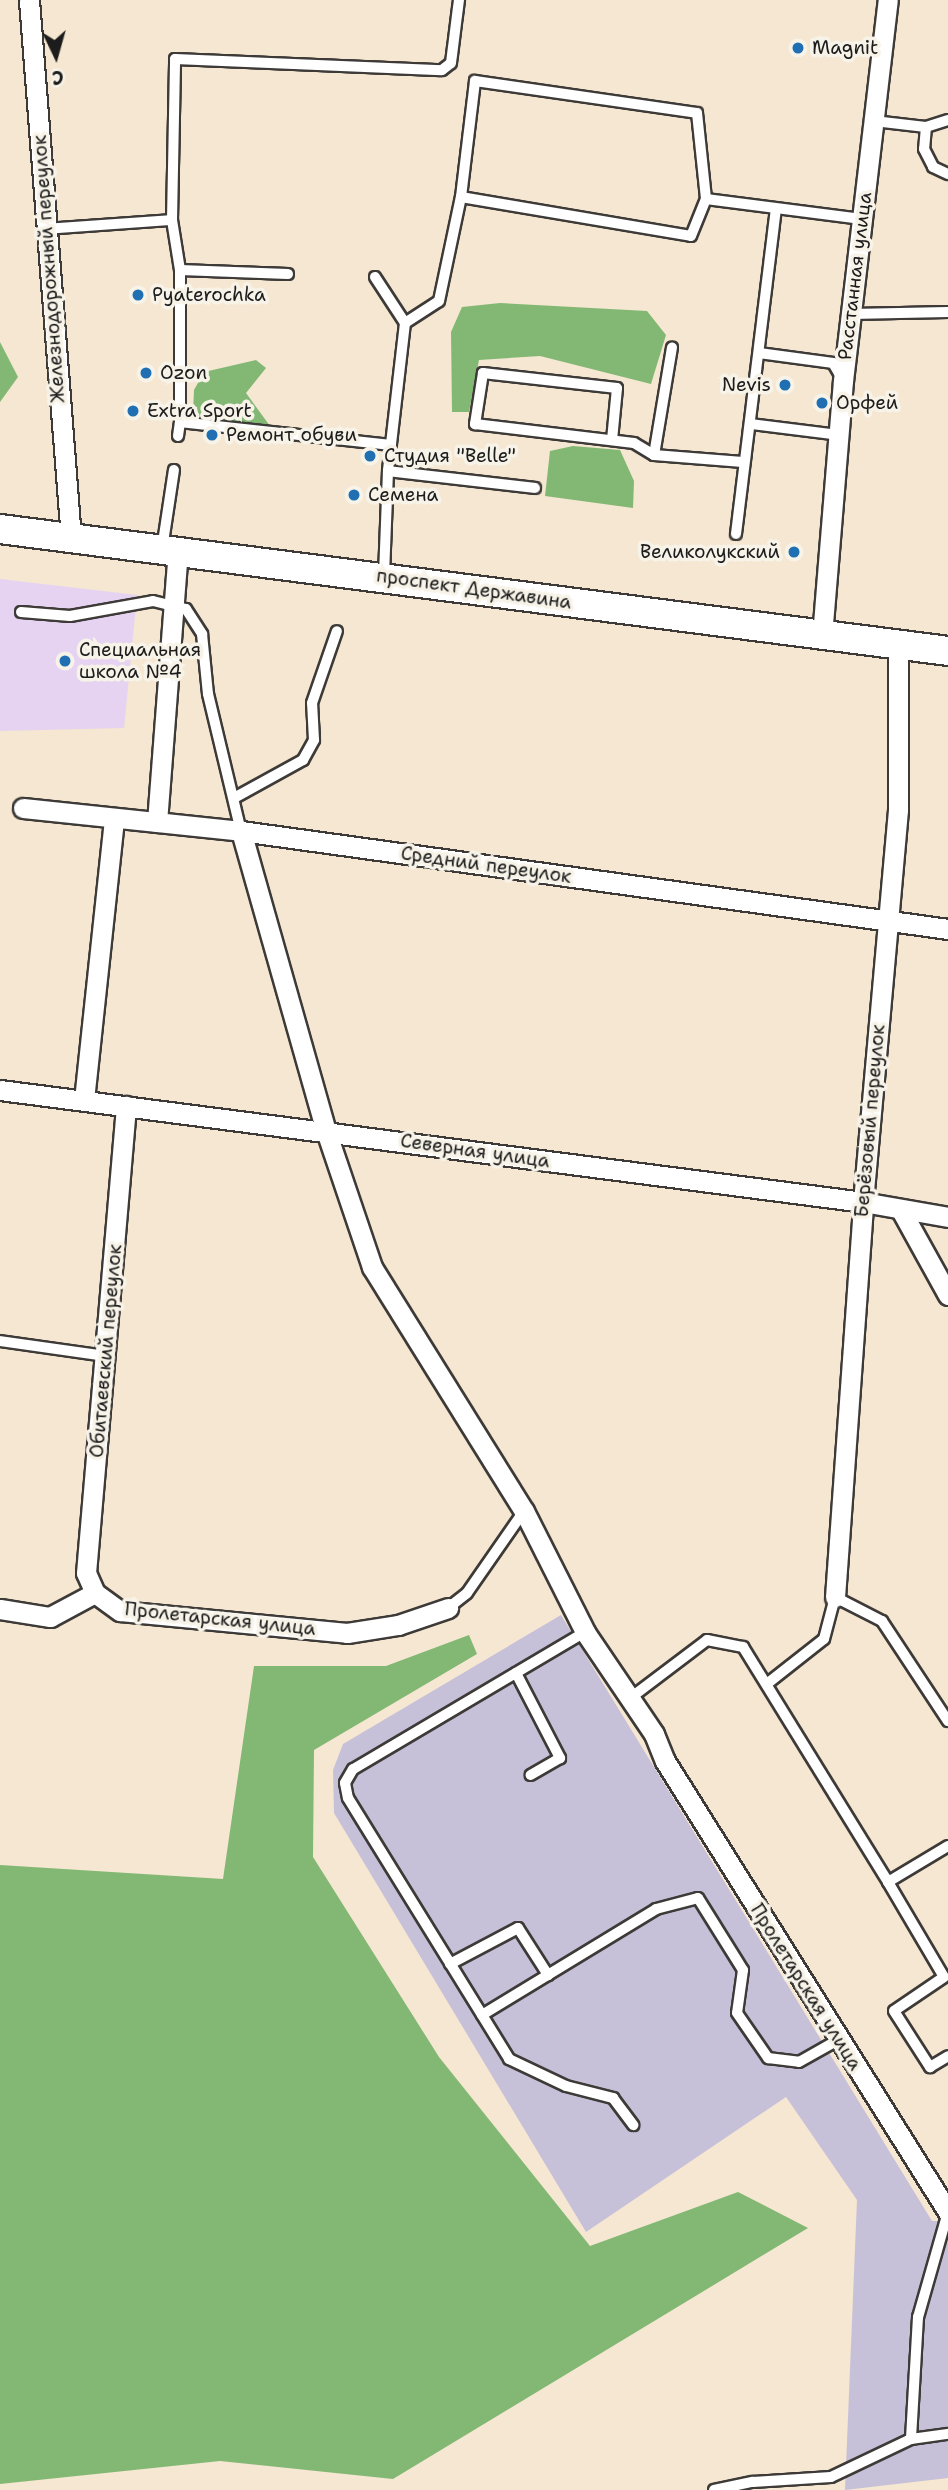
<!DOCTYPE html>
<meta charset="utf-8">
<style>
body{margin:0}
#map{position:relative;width:948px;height:2490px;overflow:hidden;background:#f5e7d1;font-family:"Shantell Sans",sans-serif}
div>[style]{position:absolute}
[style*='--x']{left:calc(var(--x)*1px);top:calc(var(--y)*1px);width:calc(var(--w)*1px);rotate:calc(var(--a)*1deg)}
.built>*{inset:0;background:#e5d3f1}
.industrial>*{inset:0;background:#c7c0d9}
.forest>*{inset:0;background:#82b874}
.roads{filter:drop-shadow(2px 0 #3d3a37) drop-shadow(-2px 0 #3d3a37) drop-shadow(0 2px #3d3a37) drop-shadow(0 -2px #3d3a37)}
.service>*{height:10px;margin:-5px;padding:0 5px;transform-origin:5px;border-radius:5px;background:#fff}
.minor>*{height:19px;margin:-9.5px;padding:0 9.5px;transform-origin:9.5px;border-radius:9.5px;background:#fff}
.secondary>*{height:28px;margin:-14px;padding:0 14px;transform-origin:14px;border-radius:14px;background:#fff}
.dots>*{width:19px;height:19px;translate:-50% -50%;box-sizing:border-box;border:4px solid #f7f3e8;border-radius:50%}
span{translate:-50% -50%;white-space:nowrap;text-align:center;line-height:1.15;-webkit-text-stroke:7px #f7f3e8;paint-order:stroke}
.poi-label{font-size:19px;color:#1c1c1c}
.left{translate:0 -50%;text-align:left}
.right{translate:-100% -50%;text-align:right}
.street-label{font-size:19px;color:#1c1c1c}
.north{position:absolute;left:21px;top:21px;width:70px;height:70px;-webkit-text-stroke:5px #f7f3e8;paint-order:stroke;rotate:175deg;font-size:19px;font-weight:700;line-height:28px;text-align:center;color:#1c1c1c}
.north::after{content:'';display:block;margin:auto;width:24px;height:32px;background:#1c1c1c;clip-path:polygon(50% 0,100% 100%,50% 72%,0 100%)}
</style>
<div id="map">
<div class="built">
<i style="clip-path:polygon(0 579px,137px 595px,124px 728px,0 731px)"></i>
</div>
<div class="industrial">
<i style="clip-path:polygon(561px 1615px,932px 2221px,948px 2221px,948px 2478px,845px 2490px,857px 2200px,786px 2097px,586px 2232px,334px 1813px,333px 1770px,343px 1744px)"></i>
</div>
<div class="forest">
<i style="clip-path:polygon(500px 303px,647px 311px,666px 335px,651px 384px,540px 356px,479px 360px,469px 412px,452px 412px,451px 332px,462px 307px)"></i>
<i style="clip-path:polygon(0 342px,18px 377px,0 402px)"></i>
<i style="clip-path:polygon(256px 360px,266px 368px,246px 393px,270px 426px,199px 421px,193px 413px,194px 390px,204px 372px)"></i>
<i style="clip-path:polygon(573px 446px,620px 450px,634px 481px,633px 508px,545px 496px,550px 451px)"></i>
<i style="clip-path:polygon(469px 1635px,477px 1654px,314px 1750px,313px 1857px,439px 2057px,590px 2246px,738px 2192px,808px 2228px,393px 2479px,220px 2461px,0 2484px,0 1865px,223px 1879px,254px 1666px,386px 1666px)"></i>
</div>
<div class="roads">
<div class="service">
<i style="--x:874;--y:121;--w:52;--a:6.6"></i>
<i style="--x:926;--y:127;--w:22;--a:95"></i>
<i style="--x:924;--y:149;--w:20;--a:63"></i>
<i style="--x:933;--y:167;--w:17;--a:25"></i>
<i style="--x:926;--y:127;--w:23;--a:-18"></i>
<i style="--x:461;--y:197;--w:117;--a:-83.1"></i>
<i style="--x:475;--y:81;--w:224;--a:8.2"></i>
<i style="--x:697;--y:113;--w:86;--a:84"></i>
<i style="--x:46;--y:229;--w:126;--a:-4.1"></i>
<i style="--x:180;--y:270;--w:152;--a:90"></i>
<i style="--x:288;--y:274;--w:108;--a:-177.9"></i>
<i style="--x:180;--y:270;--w:51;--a:-99.1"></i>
<i style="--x:172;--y:220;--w:161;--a:-88.9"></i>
<i style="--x:175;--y:59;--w:267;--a:2.4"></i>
<i style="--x:442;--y:70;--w:11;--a:-38"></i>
<i style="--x:451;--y:63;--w:64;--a:-82.8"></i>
<i style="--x:375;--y:277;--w:55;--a:56.9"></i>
<i style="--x:405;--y:323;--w:149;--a:96.6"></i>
<i style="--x:388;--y:471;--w:104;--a:92.2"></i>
<i style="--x:851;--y:314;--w:97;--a:-1.2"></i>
<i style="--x:405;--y:323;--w:40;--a:-32.9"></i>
<i style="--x:439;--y:301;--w:106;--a:-78.1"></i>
<i style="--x:461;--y:197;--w:233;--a:9.6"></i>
<i style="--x:691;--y:236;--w:40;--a:-68"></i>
<i style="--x:706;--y:199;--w:157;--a:7.3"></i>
<i style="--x:759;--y:353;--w:75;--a:7.7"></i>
<i style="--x:833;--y:363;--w:16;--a:60"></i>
<i style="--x:751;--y:424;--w:89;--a:7.1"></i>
<i style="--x:178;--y:436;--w:14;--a:-82"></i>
<i style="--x:180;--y:422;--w:212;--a:6.2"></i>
<i style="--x:612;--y:440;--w:52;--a:-84.5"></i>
<i style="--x:617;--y:388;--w:135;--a:-173.6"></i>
<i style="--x:483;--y:373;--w:52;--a:98.9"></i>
<i style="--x:475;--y:424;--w:160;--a:6.8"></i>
<i style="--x:634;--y:443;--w:23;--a:31"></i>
<i style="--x:654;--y:455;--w:89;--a:4.5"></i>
<i style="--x:654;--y:455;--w:109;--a:-80.5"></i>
<i style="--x:388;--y:471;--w:148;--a:6.6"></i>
<i style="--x:736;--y:534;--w:327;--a:-83"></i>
<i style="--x:162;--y:549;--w:80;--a:-81.4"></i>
<i style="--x:21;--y:612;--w:49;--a:4.7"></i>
<i style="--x:70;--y:616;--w:84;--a:-10.2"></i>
<i style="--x:153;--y:601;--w:34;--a:14"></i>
<i style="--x:186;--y:609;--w:30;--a:57"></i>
<i style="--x:202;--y:634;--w:60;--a:84.3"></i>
<i style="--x:208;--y:694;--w:141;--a:76.5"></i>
<i style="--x:234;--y:798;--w:79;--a:-28.8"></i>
<i style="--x:303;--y:760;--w:23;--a:-61"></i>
<i style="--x:314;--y:740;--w:37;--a:-93"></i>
<i style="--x:312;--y:703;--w:76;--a:-70.9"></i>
<i style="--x:0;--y:1341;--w:107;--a:8.1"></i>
<i style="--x:448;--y:1608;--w:24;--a:-38"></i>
<i style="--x:467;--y:1593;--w:100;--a:-55.2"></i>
<i style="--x:585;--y:1632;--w:269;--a:149.4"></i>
<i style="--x:353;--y:1769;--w:16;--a:120"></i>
<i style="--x:345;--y:1783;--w:15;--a:79"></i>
<i style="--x:348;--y:1798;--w:307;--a:58.3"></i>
<i style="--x:509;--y:2059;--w:63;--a:25.3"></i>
<i style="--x:566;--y:2086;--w:49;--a:14.3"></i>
<i style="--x:613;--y:2098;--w:34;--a:53"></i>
<i style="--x:516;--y:1673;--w:96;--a:62.6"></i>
<i style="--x:560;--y:1758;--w:34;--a:150"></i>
<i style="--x:768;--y:1683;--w:71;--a:-38.2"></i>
<i style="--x:824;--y:1639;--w:43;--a:-75.3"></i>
<i style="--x:835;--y:1597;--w:53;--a:27.1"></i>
<i style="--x:882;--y:1621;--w:120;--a:56.6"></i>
<i style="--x:629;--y:1699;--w:98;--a:-37.1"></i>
<i style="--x:707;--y:1640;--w:37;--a:11"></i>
<i style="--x:743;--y:1647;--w:276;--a:58.3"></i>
<i style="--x:888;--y:1882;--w:70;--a:-31"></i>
<i style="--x:888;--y:1882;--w:110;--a:59.5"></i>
<i style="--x:944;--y:1977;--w:60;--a:145.8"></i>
<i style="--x:894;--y:2011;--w:67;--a:57.3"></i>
<i style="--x:930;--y:2067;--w:21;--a:-31"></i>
<i style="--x:450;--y:1964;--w:77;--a:-27.9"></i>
<i style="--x:518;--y:1928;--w:56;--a:57.4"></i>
<i style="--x:482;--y:2015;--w:204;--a:-31.3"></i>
<i style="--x:656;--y:1909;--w:43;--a:-14.7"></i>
<i style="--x:698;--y:1898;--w:85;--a:58"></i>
<i style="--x:743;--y:1970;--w:43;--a:97.9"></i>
<i style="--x:737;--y:2013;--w:55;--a:55.4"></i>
<i style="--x:768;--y:2058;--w:31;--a:7"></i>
<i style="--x:799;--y:2062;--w:45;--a:-29.4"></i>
<i style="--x:948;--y:2212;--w:109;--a:105.9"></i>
<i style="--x:918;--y:2317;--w:122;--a:93.3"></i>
<i style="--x:911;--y:2439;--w:37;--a:-8"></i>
<i style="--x:714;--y:2490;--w:40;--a:-12"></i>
<i style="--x:753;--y:2482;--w:78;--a:-3.7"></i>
<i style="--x:831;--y:2477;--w:89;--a:-25.4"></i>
</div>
<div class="minor">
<i style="--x:29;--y:0;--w:540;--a:85.54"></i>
<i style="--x:822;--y:636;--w:256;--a:-85.3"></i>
<i style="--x:843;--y:381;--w:384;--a:-83.3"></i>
<i style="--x:23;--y:808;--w:219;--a:6"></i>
<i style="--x:241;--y:831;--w:714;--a:7.89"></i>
<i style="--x:157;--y:822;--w:272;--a:-85.6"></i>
<i style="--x:241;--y:831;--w:312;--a:74.2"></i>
<i style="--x:326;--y:1131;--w:144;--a:71.3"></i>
<i style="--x:372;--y:1267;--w:287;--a:58.1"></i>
<i style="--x:524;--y:1511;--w:136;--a:63.2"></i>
<i style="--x:585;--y:1632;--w:123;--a:55.9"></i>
<i style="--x:654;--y:1734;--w:29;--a:68"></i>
<i style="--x:665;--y:1761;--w:532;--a:57.89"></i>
<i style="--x:0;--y:1090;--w:870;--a:7.39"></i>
<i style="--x:863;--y:1202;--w:86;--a:10"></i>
<i style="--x:84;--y:1100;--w:283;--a:-83.9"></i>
<i style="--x:902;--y:1212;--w:95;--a:61"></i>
<i style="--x:95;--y:1593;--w:22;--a:-114"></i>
<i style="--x:86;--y:1573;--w:469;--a:-85.1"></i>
<i style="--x:835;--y:1597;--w:396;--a:-85.9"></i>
<i style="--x:863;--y:1202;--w:394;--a:-84.9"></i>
<i style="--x:898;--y:810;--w:165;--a:-90"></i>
<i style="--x:0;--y:1609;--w:51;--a:9.1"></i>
<i style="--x:50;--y:1617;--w:51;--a:-28.1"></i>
<i style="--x:95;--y:1593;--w:31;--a:36"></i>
<i style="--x:120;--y:1611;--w:228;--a:5.5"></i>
<i style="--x:347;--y:1633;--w:52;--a:-8.9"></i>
<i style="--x:398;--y:1625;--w:53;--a:-18.8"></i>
</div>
<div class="secondary">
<i style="--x:0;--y:529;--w:956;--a:7.33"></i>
</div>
</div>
<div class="dots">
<i style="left:798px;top:48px;background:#1f6fb2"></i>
<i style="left:138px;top:295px;background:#1f6fb2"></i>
<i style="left:146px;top:373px;background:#1f6fb2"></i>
<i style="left:785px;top:385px;background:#1f6fb2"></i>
<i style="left:822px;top:403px;background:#1f6fb2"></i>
<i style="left:133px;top:411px;background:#1f6fb2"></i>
<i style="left:212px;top:435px;background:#1f6fb2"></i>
<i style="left:370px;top:456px;background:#1f6fb2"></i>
<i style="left:354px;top:495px;background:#1f6fb2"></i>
<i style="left:794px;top:552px;background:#1f6fb2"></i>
<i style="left:65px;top:661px;background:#1f6fb2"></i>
</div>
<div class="poi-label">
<span class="left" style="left:812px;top:48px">Magnit</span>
<span class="left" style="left:152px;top:295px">Pyaterochka</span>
<span class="left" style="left:160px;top:373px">Ozon</span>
<span class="right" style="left:771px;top:385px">Nevis</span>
<span class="left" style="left:836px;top:403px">Орфей</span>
<span class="left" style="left:147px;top:411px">Extra Sport</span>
<span class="left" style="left:226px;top:435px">Ремонт обуви</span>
<span class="left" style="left:384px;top:456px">Студия "Belle"</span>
<span class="left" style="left:368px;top:495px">Семена</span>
<span class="right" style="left:780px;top:552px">Великолукский</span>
<span class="left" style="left:79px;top:661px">Специальная<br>школа №4</span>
</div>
<div class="street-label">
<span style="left:49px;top:269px;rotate:-94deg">Железнодорожный переулок</span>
<span style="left:855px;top:276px;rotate:-83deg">Расстанная улица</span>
<span style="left:474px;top:589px;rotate:8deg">проспект Державина</span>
<span style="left:486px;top:865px;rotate:8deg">Средний переулок</span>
<span style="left:870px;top:1121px;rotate:-85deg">Берёзовый переулок</span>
<span style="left:475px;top:1151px;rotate:8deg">Северная улица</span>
<span style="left:106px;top:1351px;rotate:-85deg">Обитаевский переулок</span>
<span style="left:220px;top:1619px;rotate:6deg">Пролетарская улица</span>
<span style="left:806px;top:1987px;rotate:58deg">Пролетарская улица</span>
</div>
<div class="north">С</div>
</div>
